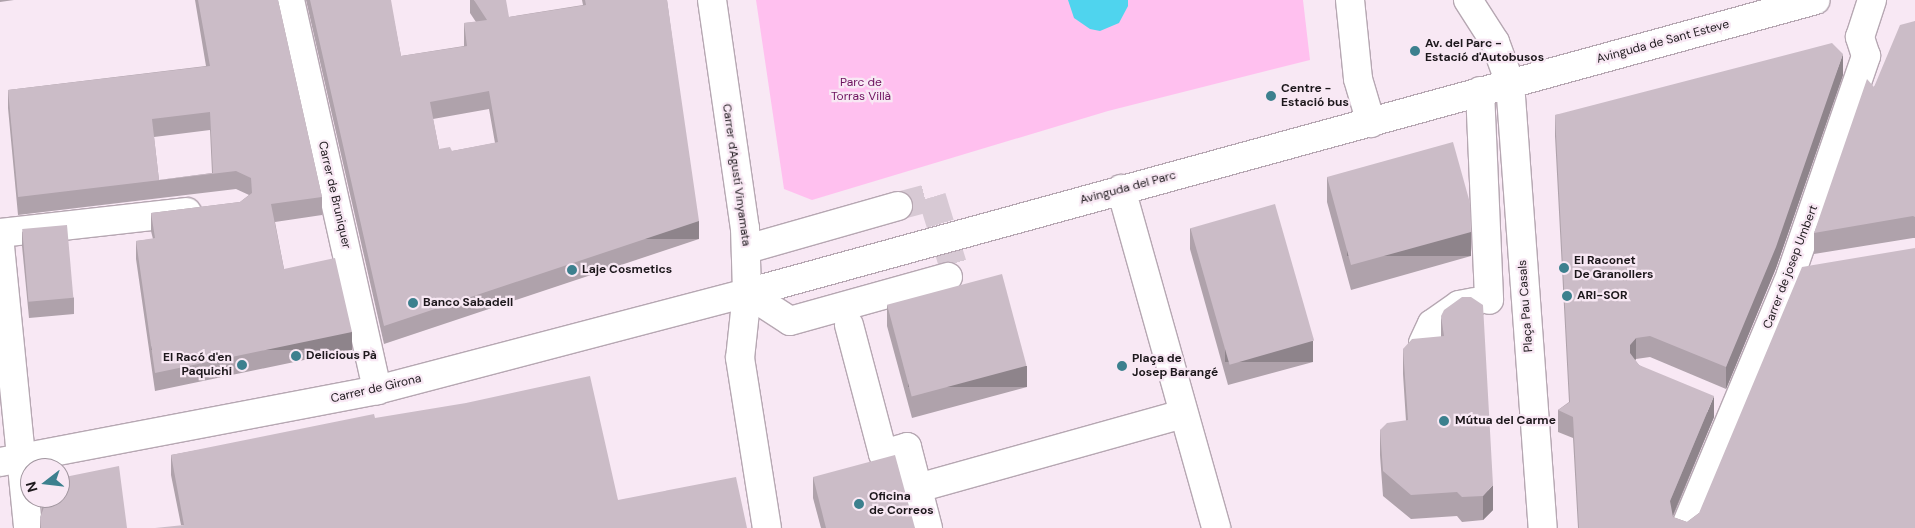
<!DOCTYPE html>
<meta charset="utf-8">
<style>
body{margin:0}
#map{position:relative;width:1915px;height:528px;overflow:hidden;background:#f8e8f4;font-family:"DM Sans",sans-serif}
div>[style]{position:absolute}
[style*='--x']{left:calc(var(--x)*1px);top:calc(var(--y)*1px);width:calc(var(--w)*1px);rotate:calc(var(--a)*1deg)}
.green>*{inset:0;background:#ffc0ef}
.water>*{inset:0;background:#4fd4ee}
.minor-tunnel>*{height:28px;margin-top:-14px;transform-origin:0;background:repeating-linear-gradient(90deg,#d7c9d4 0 28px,transparent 0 42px)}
.roads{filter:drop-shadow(1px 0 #b6a7b2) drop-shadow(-1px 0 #b6a7b2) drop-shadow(0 1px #b6a7b2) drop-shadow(0 -1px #b6a7b2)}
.minor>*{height:28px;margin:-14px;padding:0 14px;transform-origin:14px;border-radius:14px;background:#fff}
.wall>*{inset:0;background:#afa2ab}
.shaded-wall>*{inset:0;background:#8e848b;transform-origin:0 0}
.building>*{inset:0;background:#cbbcc7;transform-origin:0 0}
.dots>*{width:14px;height:14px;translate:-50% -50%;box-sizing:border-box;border:2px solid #f8e8f4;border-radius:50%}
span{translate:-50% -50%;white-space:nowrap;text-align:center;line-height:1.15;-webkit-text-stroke:4.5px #f8e8f4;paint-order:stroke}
.street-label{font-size:12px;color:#1d181c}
.poi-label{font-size:12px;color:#1d181c;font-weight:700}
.left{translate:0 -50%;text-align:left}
.right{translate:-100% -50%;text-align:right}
.park-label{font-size:12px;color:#6c125e}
.north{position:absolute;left:20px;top:458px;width:50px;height:50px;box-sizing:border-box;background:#f8e8f4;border:1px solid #a0959e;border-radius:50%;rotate:254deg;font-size:14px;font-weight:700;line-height:20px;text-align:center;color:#1d181c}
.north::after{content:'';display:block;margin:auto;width:18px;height:22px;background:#3c808e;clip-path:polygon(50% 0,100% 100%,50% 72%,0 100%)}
</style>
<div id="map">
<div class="green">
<i style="clip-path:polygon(756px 0,1303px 0,1310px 60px,1108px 111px,812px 200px,784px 189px)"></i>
</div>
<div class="water">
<i style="clip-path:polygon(1068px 0,1128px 0,1128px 6px,1119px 23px,1100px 31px,1090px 29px,1074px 18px)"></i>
</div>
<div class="minor-tunnel">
<i style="--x:898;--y:206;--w:35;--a:-15"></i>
<i style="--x:932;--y:197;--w:82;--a:72.9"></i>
<i style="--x:956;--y:275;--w:8;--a:166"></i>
</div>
<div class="roads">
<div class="minor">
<i style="--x:290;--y:0;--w:400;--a:77.4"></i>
<i style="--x:712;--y:0;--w:230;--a:81.8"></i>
<i style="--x:745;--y:228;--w:65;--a:88.2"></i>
<i style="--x:747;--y:293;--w:65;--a:96.1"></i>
<i style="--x:740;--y:358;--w:172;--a:81"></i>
<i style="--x:1350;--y:0;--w:79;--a:84.2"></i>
<i style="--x:1358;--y:79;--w:46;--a:73.5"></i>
<i style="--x:1468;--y:0;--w:50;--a:57.3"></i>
<i style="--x:1495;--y:42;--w:44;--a:69.9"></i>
<i style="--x:1510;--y:83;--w:446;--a:85.8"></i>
<i style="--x:1480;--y:91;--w:209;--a:87.5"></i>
<i style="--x:1121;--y:189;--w:352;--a:74.3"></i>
<i style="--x:0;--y:233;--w:188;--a:-6.4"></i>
<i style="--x:0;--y:246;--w:283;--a:84.3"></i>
<i style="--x:747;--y:249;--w:157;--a:-15.9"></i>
<i style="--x:747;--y:293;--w:51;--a:33.1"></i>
<i style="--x:790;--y:321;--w:164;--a:-15.6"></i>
<i style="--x:849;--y:325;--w:133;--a:75.2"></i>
<i style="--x:883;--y:454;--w:25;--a:-16"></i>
<i style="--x:907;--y:447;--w:84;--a:75.5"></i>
<i style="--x:1423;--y:343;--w:21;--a:-65"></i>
<i style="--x:1432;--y:324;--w:33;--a:-35"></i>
<i style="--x:1459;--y:305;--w:16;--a:-11"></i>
<i style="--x:0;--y:462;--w:384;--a:-10.8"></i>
<i style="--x:377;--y:390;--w:383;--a:-14.7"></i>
<i style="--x:747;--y:293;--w:1108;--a:-15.33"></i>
<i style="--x:918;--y:488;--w:275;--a:-15.6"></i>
<i style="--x:1685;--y:528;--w:275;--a:-67.3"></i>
<i style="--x:1791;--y:274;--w:231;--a:-71"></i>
<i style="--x:1866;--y:56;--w:20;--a:-108"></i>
<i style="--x:1860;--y:37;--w:39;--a:-72"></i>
</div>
</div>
<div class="wall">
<i style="clip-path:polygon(0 0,14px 0,0 2px)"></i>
<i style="clip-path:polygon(evenodd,195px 0,278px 0,322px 197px,322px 215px,275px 222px,284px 269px,352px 350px,155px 391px,136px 259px,136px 241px,153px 239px,151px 231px,151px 213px,240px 202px,249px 195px,236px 189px,18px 215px,8px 108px,8px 90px,206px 66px,195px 0,210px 130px,212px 173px,159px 180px,154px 137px,210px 130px)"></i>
<i style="clip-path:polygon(evenodd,306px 0,390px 0,401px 56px,464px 46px,464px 23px,476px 22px,470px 13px,470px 0,474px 0,509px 17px,583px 5px,582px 0,667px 0,699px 239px,384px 344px,306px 0,489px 109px,495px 143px,452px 151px,439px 149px,433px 119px,489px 109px)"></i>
<i style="clip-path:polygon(1915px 21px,1915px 238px,1913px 238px,1814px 254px,1814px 233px,1874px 87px)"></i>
<i style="clip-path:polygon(1843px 75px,1776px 268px,1726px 389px,1650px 357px,1636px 359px,1635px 360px,1639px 365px,1714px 417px,1673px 517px,1687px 522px,1699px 513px,1915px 528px,1578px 528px,1573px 438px,1558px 432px,1558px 410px,1569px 402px,1555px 136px,1555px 115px)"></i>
<i style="clip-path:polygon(1327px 177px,1471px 256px,1351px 290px,1327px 202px)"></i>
<i style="clip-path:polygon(1190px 228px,1313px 362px,1228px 385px,1190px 249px)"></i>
<i style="clip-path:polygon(22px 231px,74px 298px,74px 314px,29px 318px,22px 246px)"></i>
<i style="clip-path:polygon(887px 305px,1027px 387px,912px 418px,887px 326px)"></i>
<i style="clip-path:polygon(1441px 316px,1493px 510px,1483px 520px,1462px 522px,1457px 516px,1411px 519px,1383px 496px,1380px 455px,1380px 430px,1406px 421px,1403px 374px,1403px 349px,1441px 337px)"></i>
<i style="clip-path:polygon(375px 418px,618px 500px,747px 528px,181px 525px,171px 475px,171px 455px)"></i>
<i style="clip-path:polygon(813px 477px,915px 528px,821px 528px,813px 498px)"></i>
<i style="clip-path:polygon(41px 498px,60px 498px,127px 528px,40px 528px,40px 518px,42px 511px)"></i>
</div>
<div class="shaded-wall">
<i style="clip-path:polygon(1843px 54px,1843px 75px,1776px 268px,1726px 389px,1726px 367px)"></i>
<i style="left:699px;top:221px;width:18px;height:332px;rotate:90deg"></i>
<i style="left:1471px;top:232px;width:24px;height:124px;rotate:90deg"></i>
<i style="left:352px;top:332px;width:18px;height:201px;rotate:90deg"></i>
<i style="clip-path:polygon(1636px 338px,1636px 359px,1630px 367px,1630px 345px)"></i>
<i style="left:1313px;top:341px;width:21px;height:88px;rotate:90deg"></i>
<i style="left:1027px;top:366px;width:21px;height:119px;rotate:90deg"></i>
<i style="clip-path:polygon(1714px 396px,1714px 417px,1670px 522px,1670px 501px)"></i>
<i style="clip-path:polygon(1493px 485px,1493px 510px,1483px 520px,1483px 496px)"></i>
</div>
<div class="building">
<i style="clip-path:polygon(evenodd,198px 0,278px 0,322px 197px,271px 204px,284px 269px,335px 258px,352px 332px,155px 373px,136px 241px,155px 238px,151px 213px,240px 202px,252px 193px,251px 178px,236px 171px,18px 197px,8px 90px,210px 66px,198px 0,210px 112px,213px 173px,159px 180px,152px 119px,210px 112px)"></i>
<i style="clip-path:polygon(evenodd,310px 0,391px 0,401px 56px,467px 46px,464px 23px,487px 20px,474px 0,506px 0,509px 17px,586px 5px,585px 0,667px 0,699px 221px,384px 326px,310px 0,489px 91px,498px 142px,452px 151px,450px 147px,439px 149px,430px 102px,489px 91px)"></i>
<i style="clip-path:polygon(1915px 21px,1915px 217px,1913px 216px,1814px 233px,1867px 79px,1874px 87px,1900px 25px)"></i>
<i style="clip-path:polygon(1832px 43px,1843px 54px,1776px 247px,1726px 367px,1650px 336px,1636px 338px,1630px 345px,1630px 353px,1639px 365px,1714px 396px,1670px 501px,1673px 517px,1687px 522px,1699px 513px,1802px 267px,1915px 248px,1915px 528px,1579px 528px,1573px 417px,1558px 410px,1570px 402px,1555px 115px)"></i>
<i style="clip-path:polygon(1453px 142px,1470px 203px,1471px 232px,1351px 265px,1327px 177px)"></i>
<i style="left:1275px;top:204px;width:142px;height:88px;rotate:74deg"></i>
<i style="left:67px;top:225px;width:73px;height:45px;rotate:85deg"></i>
<i style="left:1002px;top:274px;width:95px;height:119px;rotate:75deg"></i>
<i style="clip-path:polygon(1462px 297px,1471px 297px,1483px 305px,1493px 485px,1483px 496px,1462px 497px,1457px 492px,1411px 495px,1383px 471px,1380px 430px,1387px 423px,1408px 420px,1403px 349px,1412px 339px,1444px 336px,1441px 316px,1444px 310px)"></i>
<i style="clip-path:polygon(590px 376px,618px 500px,736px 477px,747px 528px,155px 528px,184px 525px,171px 455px,374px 414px,375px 418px,466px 403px)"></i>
<i style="clip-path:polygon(895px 455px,915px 528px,826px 528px,813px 477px)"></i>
<i style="clip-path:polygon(119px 466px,127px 528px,41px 528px,40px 518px,44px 507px,43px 498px,60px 498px,60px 478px)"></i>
</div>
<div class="dots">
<i style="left:1415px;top:51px;background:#3c808e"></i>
<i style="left:1271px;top:96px;background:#3c808e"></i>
<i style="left:1564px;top:268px;background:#3c808e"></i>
<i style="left:572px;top:270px;background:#3c808e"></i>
<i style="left:1567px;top:296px;background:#3c808e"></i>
<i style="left:413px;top:303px;background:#3c808e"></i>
<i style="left:296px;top:356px;background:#3c808e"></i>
<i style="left:242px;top:365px;background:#3c808e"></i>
<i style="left:1122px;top:366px;background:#3c808e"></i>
<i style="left:1444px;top:421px;background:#3c808e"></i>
<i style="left:859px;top:504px;background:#3c808e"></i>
</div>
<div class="street-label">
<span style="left:1663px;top:42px;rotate:-15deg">Avinguda de Sant Esteve</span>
<span style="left:736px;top:175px;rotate:82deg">Carrer d'Agustí Vinyamata</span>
<span style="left:1128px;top:188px;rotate:-15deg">Avinguda del Parc</span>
<span style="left:334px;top:195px;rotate:77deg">Carrer de Bruniquer</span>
<span style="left:1791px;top:267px;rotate:-69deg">Carrer de josep Umbert</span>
<span style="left:1526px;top:306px;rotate:-94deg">Plaça Pau Casals</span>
<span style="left:376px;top:389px;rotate:-13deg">Carrer de Girona</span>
</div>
<div class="poi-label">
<span class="left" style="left:1425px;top:51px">Av. del Parc -<br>Estació d'Autobusos</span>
<span class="left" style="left:1281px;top:96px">Centre -<br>Estació bus</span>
<span class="left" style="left:1574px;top:268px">El Raconet<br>De Granollers</span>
<span class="left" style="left:582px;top:270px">Laje Cosmetics</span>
<span class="left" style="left:1577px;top:296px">ARI-SOR</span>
<span class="left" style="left:423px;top:303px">Banco Sabadell</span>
<span class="left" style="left:306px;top:356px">Delicious Pà</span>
<span class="right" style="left:232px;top:365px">El Racó d'en<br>Paquichi</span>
<span class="left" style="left:1132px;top:366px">Plaça de<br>Josep Barangé</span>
<span class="left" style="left:1455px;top:421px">Mútua del Carme</span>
<span class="left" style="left:869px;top:504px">Oficina<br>de Correos</span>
</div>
<div class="park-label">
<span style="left:861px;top:90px">Parc de<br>Torras Villà</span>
</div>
<div class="north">N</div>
</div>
